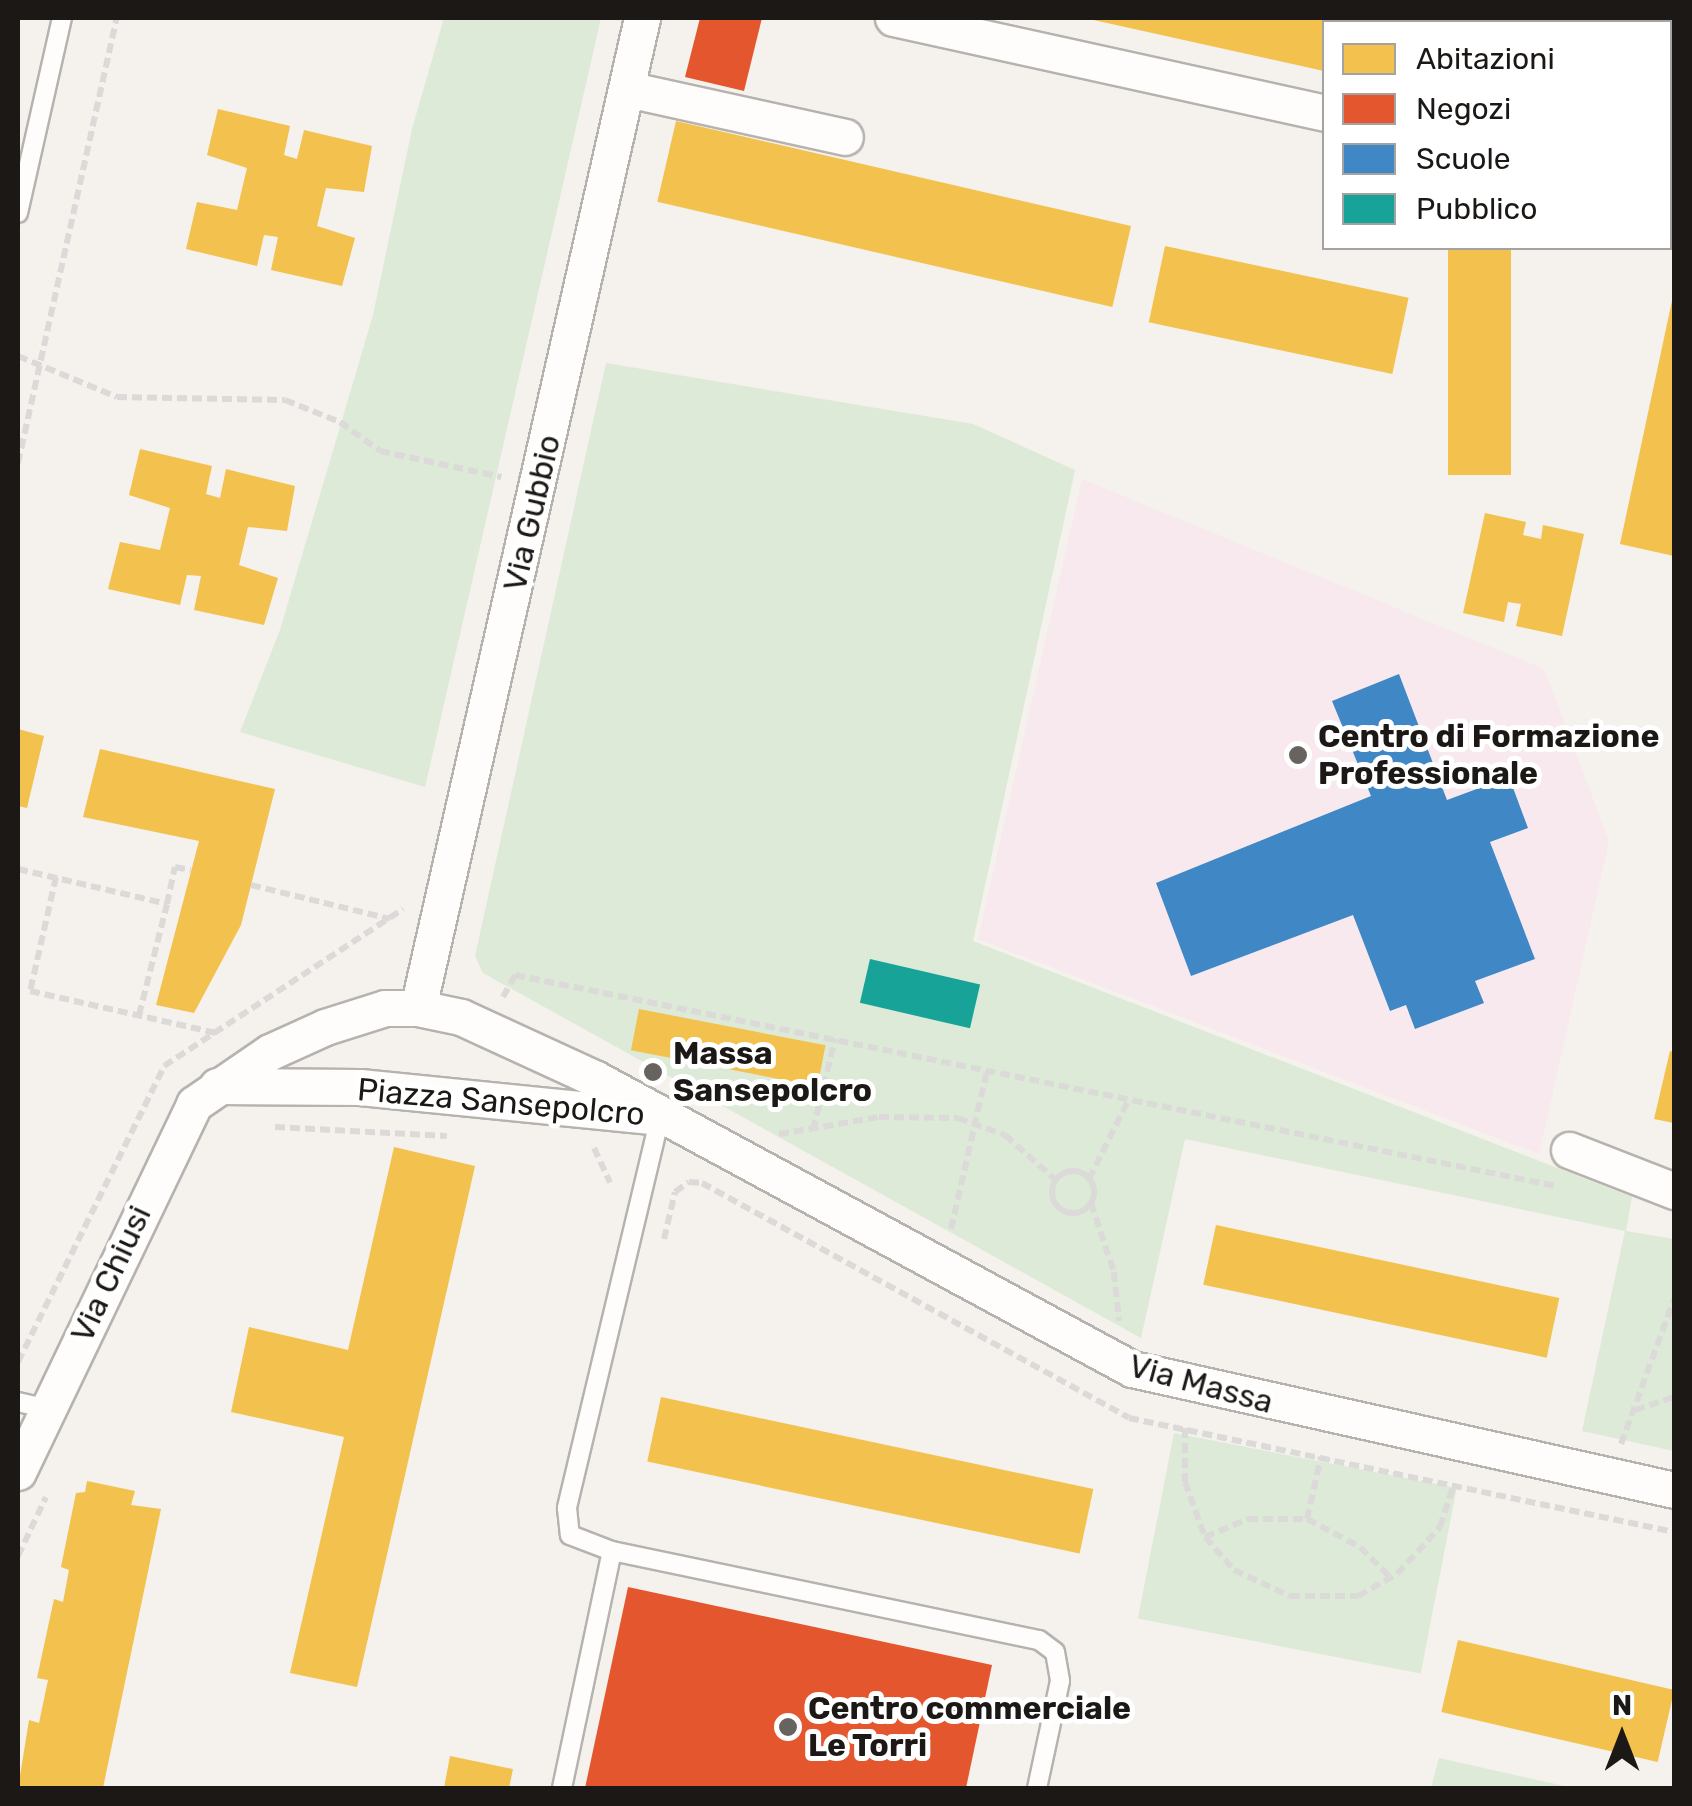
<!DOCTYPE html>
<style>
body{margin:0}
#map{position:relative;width:1692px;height:1806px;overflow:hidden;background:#f5f1ec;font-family:Rubik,sans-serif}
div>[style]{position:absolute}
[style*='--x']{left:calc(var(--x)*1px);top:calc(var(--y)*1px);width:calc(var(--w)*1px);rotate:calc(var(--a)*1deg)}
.education>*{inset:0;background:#f7e9ee}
.green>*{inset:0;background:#dcead7;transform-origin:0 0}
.homes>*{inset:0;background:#f2c14e;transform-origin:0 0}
.shops>*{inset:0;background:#e4572e}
.schools>*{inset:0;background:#3f88c5}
.public>*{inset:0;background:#17a398;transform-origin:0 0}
.path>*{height:6px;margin-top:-3px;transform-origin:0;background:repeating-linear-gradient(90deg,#dbdad8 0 10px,transparent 0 15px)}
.path>.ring{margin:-3px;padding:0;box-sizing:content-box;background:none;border:6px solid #dbdad8;border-radius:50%}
.roads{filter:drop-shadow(2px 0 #b6b3af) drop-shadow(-2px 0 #b6b3af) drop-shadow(0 2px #b6b3af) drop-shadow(0 -2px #b6b3af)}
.service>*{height:18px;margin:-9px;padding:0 9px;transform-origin:9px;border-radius:9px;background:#fefdfc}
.minor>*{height:35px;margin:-17.5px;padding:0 17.5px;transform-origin:17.5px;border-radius:17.5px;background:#fefdfc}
.dots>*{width:28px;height:28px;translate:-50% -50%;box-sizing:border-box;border:5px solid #fff;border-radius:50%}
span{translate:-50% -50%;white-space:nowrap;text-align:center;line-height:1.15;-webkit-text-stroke:10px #fff;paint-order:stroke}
.street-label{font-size:32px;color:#1b1815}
.poi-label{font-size:32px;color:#1b1815;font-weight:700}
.left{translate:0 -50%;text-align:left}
.frame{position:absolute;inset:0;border:20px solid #1b1815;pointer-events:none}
.legend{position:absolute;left:1322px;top:20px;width:350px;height:230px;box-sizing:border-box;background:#fff;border:2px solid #a4a3a1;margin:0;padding:12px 18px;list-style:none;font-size:30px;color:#1b1815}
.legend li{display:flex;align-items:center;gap:20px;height:50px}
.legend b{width:50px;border:2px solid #a4a3a1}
.north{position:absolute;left:1572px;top:1686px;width:100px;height:100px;-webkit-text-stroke:8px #fff;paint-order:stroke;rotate:0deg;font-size:28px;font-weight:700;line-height:40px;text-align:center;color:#1b1815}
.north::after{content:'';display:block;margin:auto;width:35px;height:45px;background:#1b1815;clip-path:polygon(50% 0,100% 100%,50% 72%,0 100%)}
</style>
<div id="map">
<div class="education">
<i style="clip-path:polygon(1082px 479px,1544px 669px,1609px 841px,1539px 1154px,978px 939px)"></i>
</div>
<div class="green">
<i style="clip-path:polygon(444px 18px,601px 18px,425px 787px,240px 732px,280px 630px,373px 315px,412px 129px)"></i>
<i style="clip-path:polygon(606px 363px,973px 424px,1075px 470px,973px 941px,1632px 1197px,1626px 1231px,1674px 1239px,1674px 1451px,1582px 1431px,1625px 1231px,1185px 1139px,1141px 1338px,483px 973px,475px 956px)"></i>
<i style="left:1174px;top:1433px;width:288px;height:189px;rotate:11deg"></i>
<i style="clip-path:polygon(1439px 1758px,1573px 1788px,1431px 1788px)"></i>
</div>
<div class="homes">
<i style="clip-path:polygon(1450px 18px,1465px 22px,1324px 22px,1324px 71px,1089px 19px)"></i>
<i style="clip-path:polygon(218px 109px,290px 126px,284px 155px,297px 159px,304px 130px,372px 146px,364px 192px,326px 188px,317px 226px,355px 238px,342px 286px,271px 270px,278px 237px,264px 235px,257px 266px,186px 249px,197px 202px,237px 210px,247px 168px,207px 155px)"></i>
<i style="left:676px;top:121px;width:467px;height:83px;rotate:13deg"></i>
<i style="left:1165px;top:246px;width:249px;height:78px;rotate:12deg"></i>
<i style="left:1448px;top:248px;width:63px;height:227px"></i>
<i style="clip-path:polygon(1673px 296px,1674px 296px,1674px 556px,1620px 544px)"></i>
<i style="clip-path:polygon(140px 449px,212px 466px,206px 494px,220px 498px,226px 469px,295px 486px,287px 531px,248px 527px,239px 565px,278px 578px,264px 625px,194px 610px,201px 576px,187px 575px,180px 605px,108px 589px,120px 542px,160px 550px,170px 508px,129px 495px)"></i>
<i style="clip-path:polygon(1485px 513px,1526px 522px,1523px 535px,1541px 539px,1543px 525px,1584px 534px,1562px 636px,1516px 626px,1521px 604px,1508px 602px,1504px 622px,1463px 613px)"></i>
<i style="clip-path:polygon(18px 729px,44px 736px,27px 808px,18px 806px)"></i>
<i style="clip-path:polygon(100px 749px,275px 789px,241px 925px,194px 1013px,156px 1005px,199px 841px,83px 817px)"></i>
<i style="left:639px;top:1009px;width:190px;height:42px;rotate:11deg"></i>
<i style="clip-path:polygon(1670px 1051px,1674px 1052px,1674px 1123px,1654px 1119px)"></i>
<i style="clip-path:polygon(394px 1147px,475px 1166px,357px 1687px,290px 1673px,344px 1437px,231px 1412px,249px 1327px,348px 1350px)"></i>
<i style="left:1216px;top:1225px;width:351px;height:61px;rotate:12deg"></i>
<i style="left:661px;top:1397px;width:442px;height:66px;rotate:12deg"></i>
<i style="clip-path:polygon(87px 1481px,135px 1491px,131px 1505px,161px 1509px,103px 1788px,18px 1788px,29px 1720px,39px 1723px,48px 1680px,37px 1678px,54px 1599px,63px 1602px,69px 1570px,61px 1567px,76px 1493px,85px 1492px)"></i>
<i style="left:1458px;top:1640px;width:222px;height:74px;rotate:13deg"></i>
<i style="clip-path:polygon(450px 1756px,513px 1769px,509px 1788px,444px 1788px)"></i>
</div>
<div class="shops">
<i style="clip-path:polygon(700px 18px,762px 18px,744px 91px,685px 77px)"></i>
<i style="clip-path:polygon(628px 1587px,992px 1665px,966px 1788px,585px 1788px)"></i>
</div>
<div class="schools">
<i style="clip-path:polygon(1399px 674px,1447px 800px,1509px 777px,1528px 828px,1490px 842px,1535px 959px,1475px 981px,1484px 1003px,1415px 1029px,1406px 1005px,1390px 1011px,1353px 915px,1191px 976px,1156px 883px,1371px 796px,1332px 701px)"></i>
</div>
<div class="public">
<i style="left:870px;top:959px;width:113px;height:45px;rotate:13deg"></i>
</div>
<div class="path">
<i style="--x:18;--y:356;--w:107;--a:22.5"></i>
<i style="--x:117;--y:397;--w:168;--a:1"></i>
<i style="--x:285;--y:400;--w:59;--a:21.8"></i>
<i style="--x:340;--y:422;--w:49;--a:35.9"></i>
<i style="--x:380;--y:451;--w:124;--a:12.1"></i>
<i style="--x:18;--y:463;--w:456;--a:-77.5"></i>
<i style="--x:18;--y:869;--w:153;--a:13.2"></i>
<i style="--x:167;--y:904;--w:38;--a:-78"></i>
<i style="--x:175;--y:867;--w:16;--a:11"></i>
<i style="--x:56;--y:877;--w:117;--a:102.8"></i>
<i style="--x:30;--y:991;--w:192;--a:12.7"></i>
<i style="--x:251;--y:885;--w:143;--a:13.7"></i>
<i style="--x:503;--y:997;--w:25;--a:-61"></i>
<i style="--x:515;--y:975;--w:1062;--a:11.46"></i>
<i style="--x:139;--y:1015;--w:114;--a:-75.8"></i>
<i style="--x:275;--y:1127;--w:172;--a:3"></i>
<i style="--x:813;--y:1130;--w:94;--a:-76.4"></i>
<i style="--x:779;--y:1134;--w:101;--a:-9.6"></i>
<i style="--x:879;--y:1117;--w:79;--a:0.7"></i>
<i style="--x:958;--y:1118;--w:50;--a:19.9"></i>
<i style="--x:1005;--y:1135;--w:68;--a:41.4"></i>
<i style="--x:594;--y:1148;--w:38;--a:65"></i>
<i class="ring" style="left:1052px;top:1171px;width:36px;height:36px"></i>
<i style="--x:1089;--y:1179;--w:89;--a:-63.4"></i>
<i style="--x:1091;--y:1203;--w:73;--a:71.6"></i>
<i style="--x:1114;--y:1272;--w:49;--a:84.2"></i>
<i style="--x:951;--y:1229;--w:163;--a:-77.2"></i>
<i style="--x:664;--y:1239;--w:48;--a:-76.8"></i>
<i style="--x:675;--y:1192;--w:17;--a:-36"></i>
<i style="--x:689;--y:1182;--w:13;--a:4"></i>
<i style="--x:702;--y:1183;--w:487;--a:28.8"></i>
<i style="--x:1129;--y:1418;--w:557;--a:11.81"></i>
<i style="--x:18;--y:1362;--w:330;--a:-63.7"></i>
<i style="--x:164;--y:1066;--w:286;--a:-33.3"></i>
<i style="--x:1635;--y:1410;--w:41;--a:-18.4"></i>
<i style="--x:1185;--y:1428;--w:54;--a:90"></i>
<i style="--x:1185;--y:1482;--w:59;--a:70"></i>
<i style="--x:1205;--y:1537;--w:44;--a:48.7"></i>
<i style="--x:1234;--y:1570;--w:62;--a:24.9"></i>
<i style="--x:1290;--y:1596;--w:68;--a:0"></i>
<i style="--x:1358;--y:1596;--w:45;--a:-29.4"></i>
<i style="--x:1397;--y:1574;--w:64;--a:-47.5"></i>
<i style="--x:1440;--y:1527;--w:45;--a:-72"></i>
<i style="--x:1621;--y:1444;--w:154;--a:-69.9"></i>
<i style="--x:1307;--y:1519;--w:64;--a:-77.3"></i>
<i style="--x:1205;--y:1537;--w:47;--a:-22.7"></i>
<i style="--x:1248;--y:1519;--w:59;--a:0"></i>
<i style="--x:1307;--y:1519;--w:60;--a:27.8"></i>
<i style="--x:1360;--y:1547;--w:44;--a:45"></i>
<i style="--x:18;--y:1556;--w:65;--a:-64.6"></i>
</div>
<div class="roads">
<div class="service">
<i style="--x:18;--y:213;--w:200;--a:-77.3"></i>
<i style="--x:660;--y:1117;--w:402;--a:103.4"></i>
<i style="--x:567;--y:1508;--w:27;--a:84"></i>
<i style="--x:570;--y:1535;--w:45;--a:20.9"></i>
<i style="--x:612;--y:1551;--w:436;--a:11.8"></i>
<i style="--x:1039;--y:1640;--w:20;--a:37"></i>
<i style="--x:1055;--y:1652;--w:29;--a:80"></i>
<i style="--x:1060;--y:1681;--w:109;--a:102.1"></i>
<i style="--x:18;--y:1402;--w:31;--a:13"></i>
<i style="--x:562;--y:1788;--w:242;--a:-78.1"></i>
</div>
<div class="minor">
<i style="--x:893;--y:18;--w:441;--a:12.4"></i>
<i style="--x:1469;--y:22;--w:4;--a:-76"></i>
<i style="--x:1651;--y:22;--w:4;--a:-63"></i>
<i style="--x:627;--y:89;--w:223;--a:12.4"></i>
<i style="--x:1670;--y:90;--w:5;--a:37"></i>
<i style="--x:418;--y:1008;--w:1015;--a:-77.25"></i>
<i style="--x:217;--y:1086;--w:143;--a:0.4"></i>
<i style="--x:360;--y:1087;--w:290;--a:5.7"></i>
<i style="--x:1569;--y:1150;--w:113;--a:21.3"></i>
<i style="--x:18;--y:1472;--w:408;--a:-64.4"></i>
<i style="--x:194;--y:1104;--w:92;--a:-34.4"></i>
<i style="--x:270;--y:1052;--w:60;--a:-24.4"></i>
<i style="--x:325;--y:1027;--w:63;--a:-17.6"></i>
<i style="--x:385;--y:1008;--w:33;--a:0"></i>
<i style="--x:418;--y:1008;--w:44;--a:11.8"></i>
<i style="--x:461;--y:1017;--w:149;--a:24.7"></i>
<i style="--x:596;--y:1079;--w:609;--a:28.42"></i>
<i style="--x:1132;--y:1369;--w:555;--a:12.58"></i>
</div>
</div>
<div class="dots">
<i style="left:1298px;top:755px;background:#676460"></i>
<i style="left:653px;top:1072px;background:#676460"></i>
<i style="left:788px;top:1727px;background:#676460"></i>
</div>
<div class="street-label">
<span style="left:532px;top:513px;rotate:-77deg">Via Gubbio</span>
<span style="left:501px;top:1102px;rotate:5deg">Piazza Sansepolcro</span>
<span style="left:111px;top:1274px;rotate:-65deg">Via Chiusi</span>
<span style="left:1201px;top:1384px;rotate:15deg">Via Massa</span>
</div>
<div class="poi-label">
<span class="left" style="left:1318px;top:755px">Centro di Formazione<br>Professionale</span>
<span class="left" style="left:673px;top:1072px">Massa<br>Sansepolcro</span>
<span class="left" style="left:808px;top:1727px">Centro commerciale<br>Le Torri</span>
</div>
<div class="frame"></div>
<ul class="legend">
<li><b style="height:28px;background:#f2c14e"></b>Abitazioni</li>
<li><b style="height:28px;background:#e4572e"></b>Negozi</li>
<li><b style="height:28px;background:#3f88c5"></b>Scuole</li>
<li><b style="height:28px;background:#17a398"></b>Pubblico</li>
</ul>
<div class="north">N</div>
</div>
